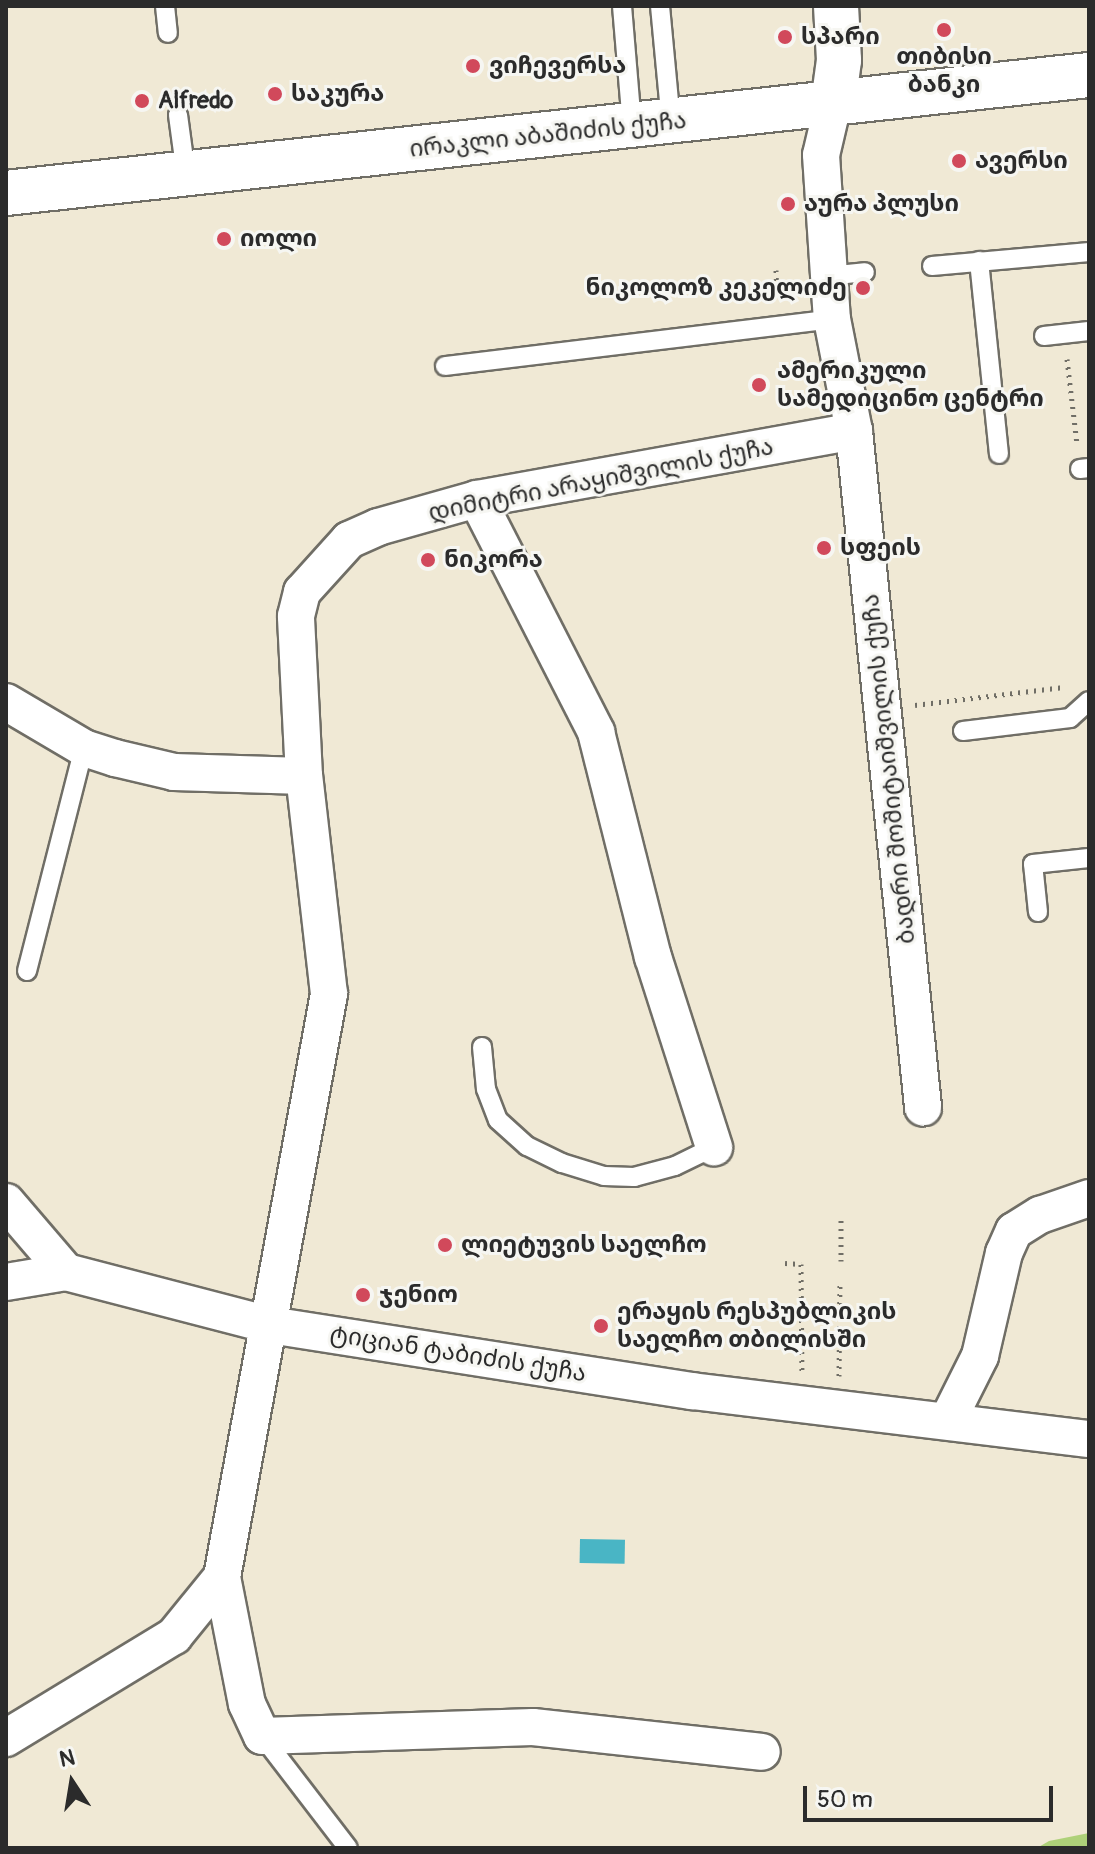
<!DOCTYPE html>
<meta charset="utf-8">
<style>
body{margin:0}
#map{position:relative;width:1095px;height:1854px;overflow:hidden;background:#f0e9d5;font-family:Pangolin,"Noto Sans Georgian",sans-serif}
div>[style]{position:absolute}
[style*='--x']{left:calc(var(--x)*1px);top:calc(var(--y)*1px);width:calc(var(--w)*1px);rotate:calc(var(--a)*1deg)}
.green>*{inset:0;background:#aed179}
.water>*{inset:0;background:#49b5c5;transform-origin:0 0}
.path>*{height:5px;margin-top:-2.5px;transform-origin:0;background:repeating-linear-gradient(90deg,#706e66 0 2px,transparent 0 8px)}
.roads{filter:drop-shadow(2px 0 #706e66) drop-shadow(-2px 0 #706e66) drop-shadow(0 2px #706e66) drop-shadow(0 -2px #706e66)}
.lane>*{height:18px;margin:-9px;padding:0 9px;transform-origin:9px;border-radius:9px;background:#fff}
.street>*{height:36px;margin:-18px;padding:0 18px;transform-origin:18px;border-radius:18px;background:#fff}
.secondary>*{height:44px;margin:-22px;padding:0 22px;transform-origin:22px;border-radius:22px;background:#fff}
.dots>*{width:22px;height:22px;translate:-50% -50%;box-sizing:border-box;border:4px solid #f6f6f2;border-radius:50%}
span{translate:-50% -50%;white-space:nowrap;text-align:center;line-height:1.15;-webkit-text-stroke:6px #f6f6f2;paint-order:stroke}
.poi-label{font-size:24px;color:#2b2b2b;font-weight:700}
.left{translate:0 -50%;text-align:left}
.right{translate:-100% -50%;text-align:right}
.street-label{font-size:24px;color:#2b2b2b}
.frame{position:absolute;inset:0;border:8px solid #2b2b2b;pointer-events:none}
.north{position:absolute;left:32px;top:1742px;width:80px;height:80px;-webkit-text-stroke:6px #f6f6f2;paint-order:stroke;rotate:348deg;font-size:22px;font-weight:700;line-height:32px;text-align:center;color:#2b2b2b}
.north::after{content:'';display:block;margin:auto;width:28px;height:36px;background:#2b2b2b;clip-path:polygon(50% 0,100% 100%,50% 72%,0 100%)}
.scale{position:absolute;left:803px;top:1786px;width:250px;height:36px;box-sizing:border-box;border:4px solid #2b2b2b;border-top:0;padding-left:10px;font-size:24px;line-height:28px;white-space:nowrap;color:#2b2b2b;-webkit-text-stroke:6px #f6f6f2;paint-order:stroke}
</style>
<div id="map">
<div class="green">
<i style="clip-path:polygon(1089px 1833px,1089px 1848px,1037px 1848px,1049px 1841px)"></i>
</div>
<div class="water">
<i style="left:580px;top:1539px;width:45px;height:24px;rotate:1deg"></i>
</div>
<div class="path">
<i style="--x:776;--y:270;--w:31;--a:88"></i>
<i style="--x:1067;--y:359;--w:86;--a:83.3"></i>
<i style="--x:915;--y:705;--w:150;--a:-6.9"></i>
<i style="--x:841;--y:1220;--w:41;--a:90"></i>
<i style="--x:785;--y:1263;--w:16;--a:4"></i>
<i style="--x:801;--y:1264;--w:107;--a:89.5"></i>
<i style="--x:839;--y:1376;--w:95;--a:-89.4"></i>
<i style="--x:1026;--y:1848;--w:5;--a:-90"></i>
</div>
<div class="roads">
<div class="lane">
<i style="--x:165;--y:6;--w:27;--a:84"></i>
<i style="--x:622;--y:6;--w:120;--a:85.2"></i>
<i style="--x:660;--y:6;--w:117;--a:84.6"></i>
<i style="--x:178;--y:115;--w:60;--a:82.3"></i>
<i style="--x:979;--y:261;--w:194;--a:84.1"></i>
<i style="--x:932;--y:266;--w:158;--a:-5.1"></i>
<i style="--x:828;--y:276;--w:37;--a:-6"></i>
<i style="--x:1044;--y:336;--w:45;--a:-6.3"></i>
<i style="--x:445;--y:366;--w:390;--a:-6.9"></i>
<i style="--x:1080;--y:469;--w:9;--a:-6"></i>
<i style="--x:963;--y:731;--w:108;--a:-6.9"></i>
<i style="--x:1070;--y:718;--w:25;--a:-42"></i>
<i style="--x:1038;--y:912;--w:48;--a:-95.9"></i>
<i style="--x:1033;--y:864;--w:56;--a:-6.1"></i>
<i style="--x:27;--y:971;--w:230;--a:-75.7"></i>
<i style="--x:482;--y:1047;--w:42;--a:84.6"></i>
<i style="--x:486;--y:1089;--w:33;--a:69"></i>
<i style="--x:498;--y:1120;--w:39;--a:42"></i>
<i style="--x:527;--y:1146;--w:39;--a:26"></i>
<i style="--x:562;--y:1163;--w:44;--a:17.2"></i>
<i style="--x:604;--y:1176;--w:30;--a:2"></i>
<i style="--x:634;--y:1177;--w:42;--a:-15"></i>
<i style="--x:675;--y:1166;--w:43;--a:-26"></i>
<i style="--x:262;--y:1736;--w:141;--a:52.5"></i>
</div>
<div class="street">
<i style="--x:833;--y:104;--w:52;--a:103.2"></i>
<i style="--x:821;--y:155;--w:164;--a:86.2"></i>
<i style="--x:832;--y:319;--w:114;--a:78.9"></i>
<i style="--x:854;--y:431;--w:680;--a:84.17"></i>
<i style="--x:477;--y:499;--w:262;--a:62.9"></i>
<i style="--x:596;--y:732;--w:232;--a:75.8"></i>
<i style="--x:653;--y:957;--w:200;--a:72.2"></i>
<i style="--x:6;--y:702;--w:91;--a:30.5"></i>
<i style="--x:84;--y:748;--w:33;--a:18"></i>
<i style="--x:115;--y:758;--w:61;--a:13.3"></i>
<i style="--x:174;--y:772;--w:130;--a:1.8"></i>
<i style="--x:6;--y:1202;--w:92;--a:49.4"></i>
<i style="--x:66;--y:1272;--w:211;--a:14.6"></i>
<i style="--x:270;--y:1325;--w:427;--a:8.9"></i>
<i style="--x:692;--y:1391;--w:400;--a:6.9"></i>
<i style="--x:6;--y:1282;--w:61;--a:-9.5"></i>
<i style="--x:948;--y:1420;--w:72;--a:-63.4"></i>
<i style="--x:980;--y:1356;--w:106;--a:-76.9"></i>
<i style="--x:1004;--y:1253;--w:24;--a:-66"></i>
<i style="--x:1014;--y:1231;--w:31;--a:-32"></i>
<i style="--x:1040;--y:1215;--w:52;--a:-19.1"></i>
<i style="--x:222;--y:1577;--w:129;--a:78.9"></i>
<i style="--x:247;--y:1704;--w:35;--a:65"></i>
<i style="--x:262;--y:1736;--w:271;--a:-1.9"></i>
<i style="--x:533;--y:1727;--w:230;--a:6.2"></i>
<i style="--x:6;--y:1738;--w:197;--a:-31.3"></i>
<i style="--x:174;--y:1636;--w:76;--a:-50.9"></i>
<i style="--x:222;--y:1577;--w:593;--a:-79.6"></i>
<i style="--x:329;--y:994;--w:219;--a:-96.5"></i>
<i style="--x:304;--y:776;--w:160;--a:-92.9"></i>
<i style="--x:296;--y:616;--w:25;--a:-76"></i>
<i style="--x:302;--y:592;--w:70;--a:-47.9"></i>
<i style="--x:349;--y:540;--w:32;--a:-24"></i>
<i style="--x:378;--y:527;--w:103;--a:-15.8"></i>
<i style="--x:477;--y:499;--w:383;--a:-10.2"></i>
</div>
<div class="secondary">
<i style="--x:833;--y:104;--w:44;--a:-82.2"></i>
<i style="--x:839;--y:60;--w:54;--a:-93.2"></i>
<i style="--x:6;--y:193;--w:1089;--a:-6.22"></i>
</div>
</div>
<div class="dots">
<i style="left:944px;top:30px;background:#d1495b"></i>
<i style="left:785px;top:37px;background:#d1495b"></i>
<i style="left:473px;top:66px;background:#d1495b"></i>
<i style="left:275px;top:94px;background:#d1495b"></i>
<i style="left:142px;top:101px;background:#d1495b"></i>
<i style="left:959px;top:161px;background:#d1495b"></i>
<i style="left:788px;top:204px;background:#d1495b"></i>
<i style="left:224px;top:239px;background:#d1495b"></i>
<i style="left:863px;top:288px;background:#d1495b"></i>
<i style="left:759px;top:385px;background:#d1495b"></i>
<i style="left:824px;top:548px;background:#d1495b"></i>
<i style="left:428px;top:560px;background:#d1495b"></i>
<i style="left:445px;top:1245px;background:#d1495b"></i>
<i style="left:363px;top:1295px;background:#d1495b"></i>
<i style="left:601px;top:1326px;background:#d1495b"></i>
</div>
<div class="poi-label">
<span class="left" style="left:801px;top:37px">სპარი</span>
<span style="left:944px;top:71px">თიბისი<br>ბანკი</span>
<span class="left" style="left:489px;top:66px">ვიჩევერსა</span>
<span class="left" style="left:291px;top:94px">საკურა</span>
<span class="left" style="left:158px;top:101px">Alfredo</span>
<span class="left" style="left:975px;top:161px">ავერსი</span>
<span class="left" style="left:804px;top:204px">აურა პლუსი</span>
<span class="left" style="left:240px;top:239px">იოლი</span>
<span class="right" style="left:847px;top:288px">ნიკოლოზ კეკელიძე</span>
<span class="left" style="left:777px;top:385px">ამერიკული<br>სამედიცინო ცენტრი</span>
<span class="left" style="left:840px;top:548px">სფეის</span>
<span class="left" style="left:444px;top:560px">ნიკორა</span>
<span class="left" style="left:461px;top:1245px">ლიეტუვის საელჩო</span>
<span class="left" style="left:379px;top:1295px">ჯენიო</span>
<span class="left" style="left:617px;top:1326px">ერაყის რესპუბლიკის<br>საელჩო თბილისში</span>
</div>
<div class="street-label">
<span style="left:548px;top:135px;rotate:-6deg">ირაკლი აბაშიძის ქუჩა</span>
<span style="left:601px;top:480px;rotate:-11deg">დიმიტრი არაყიშვილის ქუჩა</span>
<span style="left:889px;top:769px;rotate:-96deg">ბადრი შოშიტაიშვილის ქუჩა</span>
<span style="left:458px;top:1354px;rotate:9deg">ტიციან ტაბიძის ქუჩა</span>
</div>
<div class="frame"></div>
<div class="north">N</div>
<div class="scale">50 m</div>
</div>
